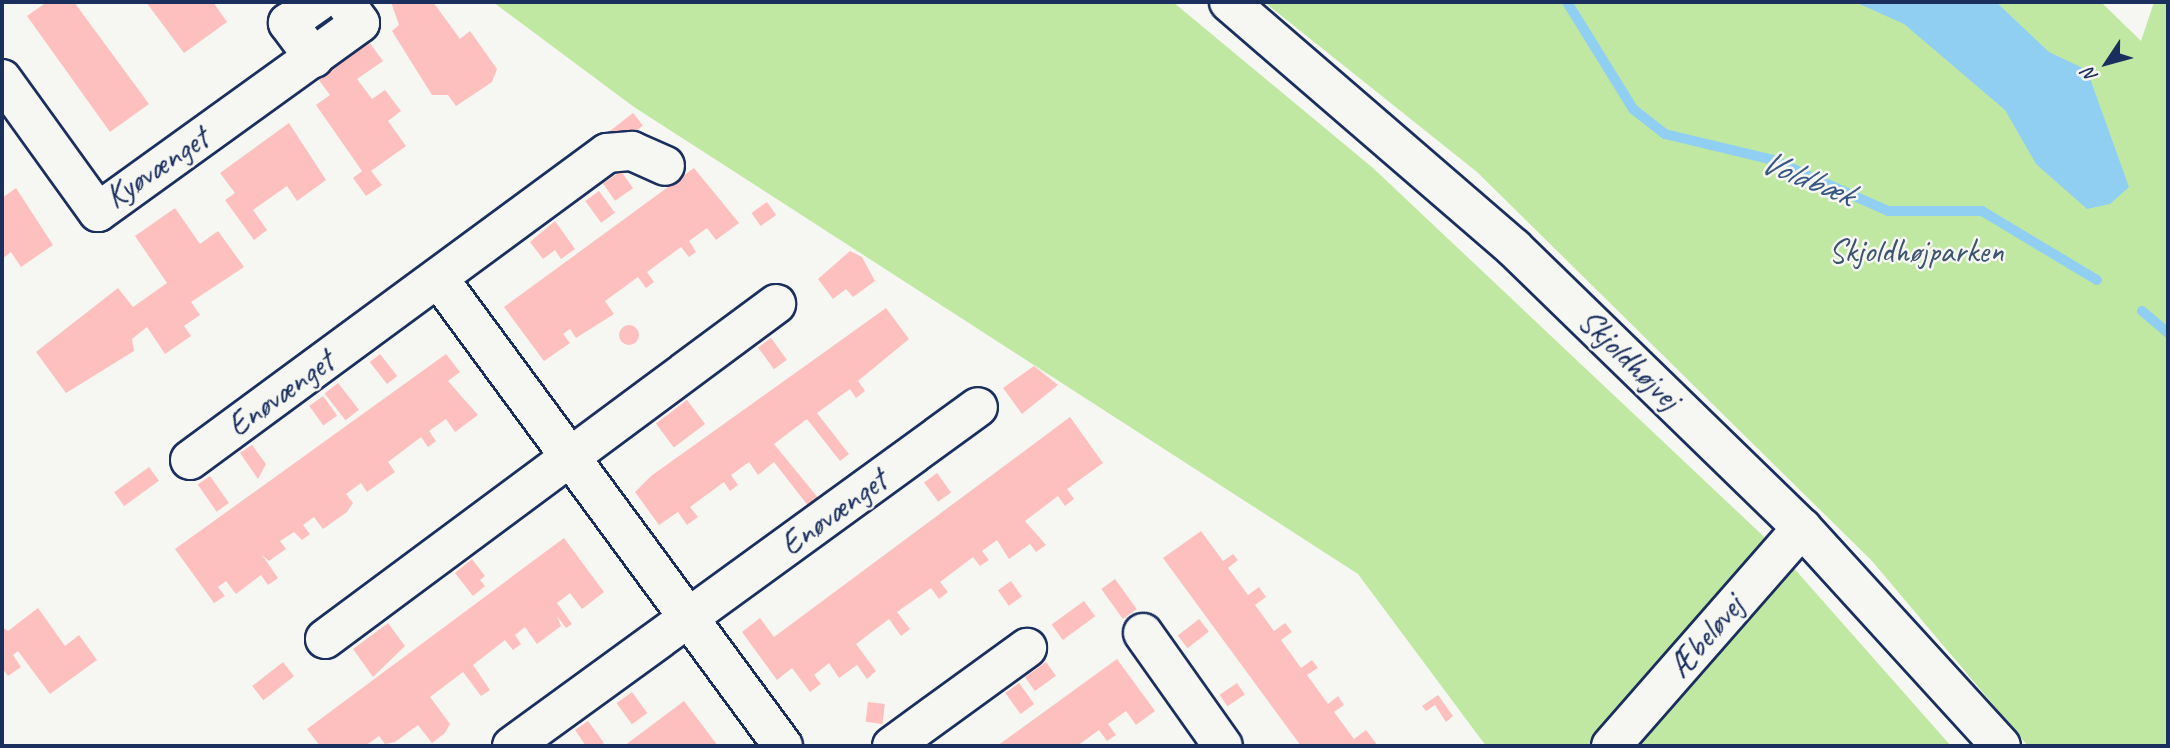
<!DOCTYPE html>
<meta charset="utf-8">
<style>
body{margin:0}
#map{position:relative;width:2170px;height:748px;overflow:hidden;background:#f6f6f2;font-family:Caveat,sans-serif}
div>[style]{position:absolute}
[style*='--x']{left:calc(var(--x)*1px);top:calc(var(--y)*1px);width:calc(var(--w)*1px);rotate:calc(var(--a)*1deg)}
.green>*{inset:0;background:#c1e8a3}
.water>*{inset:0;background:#91cff2}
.stream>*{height:10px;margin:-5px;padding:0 5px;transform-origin:5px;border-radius:5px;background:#91cff2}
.building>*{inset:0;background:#fdc0be;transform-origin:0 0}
.round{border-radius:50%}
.roads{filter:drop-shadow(2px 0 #1b2f5e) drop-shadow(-2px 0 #1b2f5e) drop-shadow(0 2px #1b2f5e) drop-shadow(0 -2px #1b2f5e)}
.minor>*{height:38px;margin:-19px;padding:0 19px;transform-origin:19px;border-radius:19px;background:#f6f6f2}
span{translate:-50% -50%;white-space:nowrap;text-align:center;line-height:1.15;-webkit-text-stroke:5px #f6f6f2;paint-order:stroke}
.street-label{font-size:33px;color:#1b2f5e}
.park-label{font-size:33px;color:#3c546c}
.water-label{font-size:35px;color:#385783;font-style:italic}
.frame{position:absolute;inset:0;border:4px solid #1b2f5e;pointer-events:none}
.north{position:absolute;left:2072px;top:28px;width:70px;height:70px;-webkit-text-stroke:5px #f6f6f2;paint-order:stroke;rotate:234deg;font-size:19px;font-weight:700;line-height:28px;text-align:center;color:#1b2f5e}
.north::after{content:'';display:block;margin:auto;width:24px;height:32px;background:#1b2f5e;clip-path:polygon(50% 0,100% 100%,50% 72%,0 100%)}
</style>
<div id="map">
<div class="green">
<i style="clip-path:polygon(493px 2px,1173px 2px,1373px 168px,1777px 549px,1951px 746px,1486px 746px,1358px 574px,634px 107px)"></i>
<i style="clip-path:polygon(1264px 2px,2101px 2px,2141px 41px,2154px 2px,2168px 2px,2168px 746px,2028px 746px,1872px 561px,1477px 172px)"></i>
</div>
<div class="water">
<i style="clip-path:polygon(1855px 2px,1996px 2px,2049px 52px,2087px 70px,2129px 187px,2110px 204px,2087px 209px,2036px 164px,2005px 110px,1904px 24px)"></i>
</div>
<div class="stream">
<i style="--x:1567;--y:2;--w:126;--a:58.3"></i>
<i style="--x:1633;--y:109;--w:41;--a:38"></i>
<i style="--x:1665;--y:134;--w:111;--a:13.5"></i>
<i style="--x:1773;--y:160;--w:126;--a:23.9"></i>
<i style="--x:1888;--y:211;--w:94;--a:0"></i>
<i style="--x:1982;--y:211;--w:134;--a:31"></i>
<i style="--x:2142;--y:311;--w:34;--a:40"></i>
</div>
<div class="building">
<i style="clip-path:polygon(47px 2px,74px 2px,149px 104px,110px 132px,27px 16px)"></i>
<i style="clip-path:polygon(146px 2px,213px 2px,227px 22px,184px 53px)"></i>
<i style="clip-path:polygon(391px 2px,433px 2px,460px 39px,470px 31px,497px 69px,492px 82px,456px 106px,448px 95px,432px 95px,392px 31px,399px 25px)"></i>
<i style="clip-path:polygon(366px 38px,383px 61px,357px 79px,372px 99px,385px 90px,401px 111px,388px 121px,406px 146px,371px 171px,382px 185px,366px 196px,353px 178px,362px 171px,316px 105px,330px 95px,315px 75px)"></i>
<i style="left:633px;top:113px;width:16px;height:35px;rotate:52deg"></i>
<i style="clip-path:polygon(289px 123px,326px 180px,297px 201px,287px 186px,253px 210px,267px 230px,254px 240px,225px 200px,235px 193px,220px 173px)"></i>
<i style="clip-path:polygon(694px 168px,739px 223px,716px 240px,707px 228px,689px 241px,696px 252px,689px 257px,681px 247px,647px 272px,654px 282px,646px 288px,638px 277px,605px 301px,614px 314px,576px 338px,570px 329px,563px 334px,570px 343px,544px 361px,504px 307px)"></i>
<i style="left:621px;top:171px;width:21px;height:22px;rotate:55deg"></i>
<i style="clip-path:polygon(16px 188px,53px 245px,21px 267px,11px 252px,2px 259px,2px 198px)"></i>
<i style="left:599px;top:191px;width:27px;height:17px;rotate:54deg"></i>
<i style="left:767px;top:202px;width:16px;height:19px;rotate:55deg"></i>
<i style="clip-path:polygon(175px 208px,200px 244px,218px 231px,244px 267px,191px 302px,200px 315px,184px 326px,191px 336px,165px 354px,147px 327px,132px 339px,134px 351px,66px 393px,36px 352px,118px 288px,133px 307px,167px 283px,135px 236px)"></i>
<i style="clip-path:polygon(555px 221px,575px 249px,561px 259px,555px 250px,543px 259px,530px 242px)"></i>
<i style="clip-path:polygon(850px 251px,862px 257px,875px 281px,853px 297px,846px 289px,833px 299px,818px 279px)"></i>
<i style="clip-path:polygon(886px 308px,909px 339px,858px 381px,865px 391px,856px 398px,850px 389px,817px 413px,849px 454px,840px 461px,807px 419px,774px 444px,819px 499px,809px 507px,774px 462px,758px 475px,749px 462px,731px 475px,738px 485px,730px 491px,724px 482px,690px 507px,698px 517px,687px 525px,678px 512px,659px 525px,635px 492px,651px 476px)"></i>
<i class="round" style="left:619px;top:325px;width:20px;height:20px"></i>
<i style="left:771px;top:338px;width:27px;height:16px;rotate:54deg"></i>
<i style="left:380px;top:354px;width:28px;height:13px;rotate:52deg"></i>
<i style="clip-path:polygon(446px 354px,460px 372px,448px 381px,478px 415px,455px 432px,446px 419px,429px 431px,436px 441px,428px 447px,421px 437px,388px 462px,395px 472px,367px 492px,361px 483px,346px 494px,353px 503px,347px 512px,323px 529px,314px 517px,303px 525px,310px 534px,302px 540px,294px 532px,280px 541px,286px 549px,269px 561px,262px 555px,278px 578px,268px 585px,261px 575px,236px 594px,226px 581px,218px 587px,225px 596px,214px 603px,175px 549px)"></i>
<i style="clip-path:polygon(1034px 366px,1058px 385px,1022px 414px,1003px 388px)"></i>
<i style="left:338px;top:383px;width:34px;height:17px;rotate:52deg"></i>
<i style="left:323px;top:396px;width:24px;height:17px;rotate:54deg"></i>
<i style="left:687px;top:400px;width:30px;height:39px;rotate:53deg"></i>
<i style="clip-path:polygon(1070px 417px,1103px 463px,1067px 489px,1074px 499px,1065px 506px,1058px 496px,1025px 521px,1046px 545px,1036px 552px,1030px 544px,1009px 559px,997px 540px,982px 551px,989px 560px,980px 566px,973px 557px,940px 582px,948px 592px,939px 599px,931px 588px,897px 612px,910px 629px,901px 636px,889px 619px,856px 644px,876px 671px,867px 679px,857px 665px,839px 678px,829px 663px,814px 675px,821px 684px,810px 692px,792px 668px,777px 680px,742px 632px,760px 618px,774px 637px)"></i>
<i style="clip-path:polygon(252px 445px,266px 464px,258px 479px,240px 453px)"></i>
<i style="left:149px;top:467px;width:17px;height:43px;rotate:54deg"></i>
<i style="left:937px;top:473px;width:24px;height:16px;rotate:54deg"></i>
<i style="left:210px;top:476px;width:33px;height:15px;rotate:55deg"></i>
<i style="clip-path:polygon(1201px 531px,1223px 561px,1233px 554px,1238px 560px,1228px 568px,1248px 595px,1259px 587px,1266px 597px,1255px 605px,1274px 631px,1285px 623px,1292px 632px,1281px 640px,1301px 668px,1312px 660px,1318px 668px,1307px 675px,1328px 704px,1338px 696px,1344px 705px,1334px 712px,1354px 739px,1366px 730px,1378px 746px,1301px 746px,1163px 558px)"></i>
<i style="clip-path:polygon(564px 538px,604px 592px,582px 609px,570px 593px,557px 603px,572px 624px,566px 628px,557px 616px,561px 626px,537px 644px,525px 627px,515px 635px,521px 644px,513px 650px,505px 640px,473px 665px,490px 690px,481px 696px,463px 672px,430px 697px,450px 724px,445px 733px,432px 743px,418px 725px,395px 742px,385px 744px,379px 736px,365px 746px,320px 746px,307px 729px)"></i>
<i style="clip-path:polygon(472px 559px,485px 576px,480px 580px,485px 586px,473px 596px,455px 573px)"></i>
<i style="left:1115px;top:579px;width:37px;height:17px;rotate:54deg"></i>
<i style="left:1011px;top:581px;width:19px;height:16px;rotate:55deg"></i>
<i style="left:1084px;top:601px;width:19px;height:40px;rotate:54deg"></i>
<i style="clip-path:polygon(38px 608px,65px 646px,79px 635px,97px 660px,50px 694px,18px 651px,13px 655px,21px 667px,8px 676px,2px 668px,2px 627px,8px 631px)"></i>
<i style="left:1199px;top:619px;width:16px;height:27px;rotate:52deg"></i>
<i style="clip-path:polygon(388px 623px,405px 646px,373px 677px,353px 649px)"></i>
<i style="clip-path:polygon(1117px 659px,1155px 711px,1136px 725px,1126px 711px,1108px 724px,1116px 735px,1107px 741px,1099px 730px,1077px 746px,997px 746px)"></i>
<i style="left:283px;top:662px;width:18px;height:39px;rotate:52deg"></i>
<i style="left:1046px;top:662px;width:17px;height:26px;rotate:54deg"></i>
<i style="left:1019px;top:683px;width:26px;height:17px;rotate:54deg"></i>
<i style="left:1237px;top:683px;width:14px;height:21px;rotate:56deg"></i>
<i style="left:632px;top:692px;width:26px;height:19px;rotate:54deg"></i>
<i style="clip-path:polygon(1438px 695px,1453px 716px,1446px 722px,1435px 705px,1426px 711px,1422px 706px)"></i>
<i style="clip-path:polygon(684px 701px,718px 746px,624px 746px)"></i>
<i style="left:868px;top:702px;width:17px;height:20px;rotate:7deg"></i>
<i style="clip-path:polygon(588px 721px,604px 743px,598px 746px,586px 746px,575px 730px)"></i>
</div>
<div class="roads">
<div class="minor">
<i style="--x:1229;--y:2;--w:376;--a:40.8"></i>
<i style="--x:1514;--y:248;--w:402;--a:44.2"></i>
<i style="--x:1802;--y:528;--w:295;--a:47.6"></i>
<i style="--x:314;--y:58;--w:44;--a:-126.6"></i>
<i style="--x:288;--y:23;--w:37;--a:-35"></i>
<i style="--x:2;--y:79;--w:164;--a:54.2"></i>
<i style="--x:98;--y:212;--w:323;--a:-35.8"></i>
<i style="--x:360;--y:23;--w:26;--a:-126"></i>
<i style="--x:439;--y:279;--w:580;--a:53.62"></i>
<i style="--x:190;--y:460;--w:518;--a:-36.36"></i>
<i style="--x:607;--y:153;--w:25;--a:-5"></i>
<i style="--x:632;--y:151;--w:36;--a:24"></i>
<i style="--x:1143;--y:633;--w:138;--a:54.7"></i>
<i style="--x:325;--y:639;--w:562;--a:-36.6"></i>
<i style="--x:512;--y:746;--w:576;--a:-36.03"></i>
<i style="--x:892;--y:746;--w:167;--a:-36"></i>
<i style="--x:1611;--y:746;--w:290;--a:-48.8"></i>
</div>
</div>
<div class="street-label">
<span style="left:157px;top:168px;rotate:-34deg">Kyøvænget</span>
<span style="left:1629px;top:360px;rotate:44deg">Skjoldhøjvej</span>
<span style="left:281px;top:394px;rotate:-36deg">Enøvænget</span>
<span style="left:834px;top:513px;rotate:-36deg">Enøvænget</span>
<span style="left:1706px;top:637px;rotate:-49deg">Æbeløvej</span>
</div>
<div class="park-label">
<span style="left:1916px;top:252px">Skjoldhøjparken</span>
</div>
<div class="water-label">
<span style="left:1807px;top:178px;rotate:22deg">Voldbæk</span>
</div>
<div class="frame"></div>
<div class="north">N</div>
</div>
